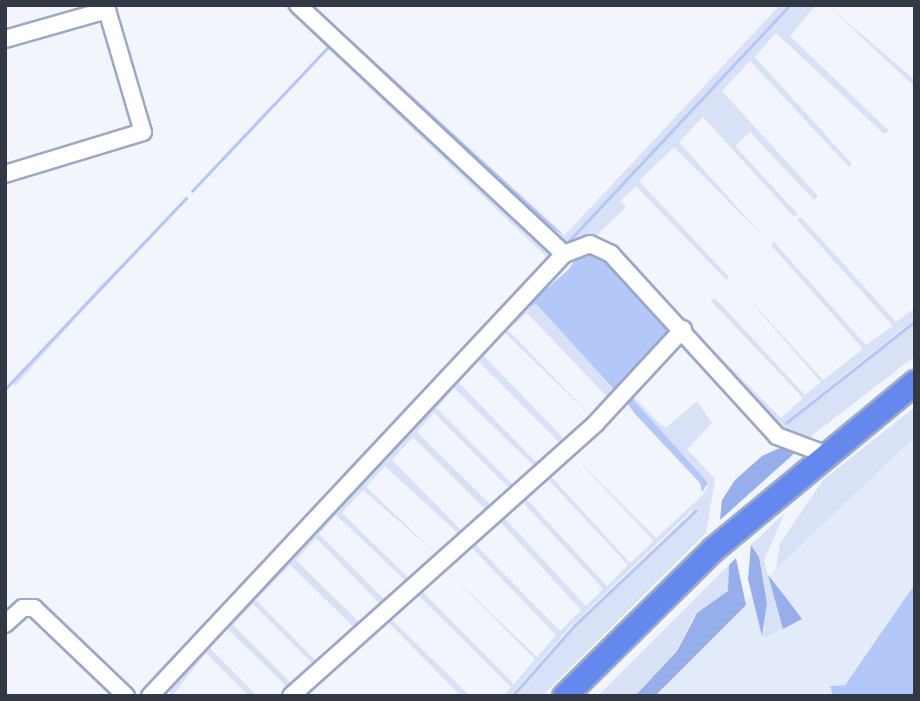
<!DOCTYPE html>
<style>
body{margin:0}
#map{position:relative;width:920px;height:701px;overflow:hidden;background:#f2f5fc;font-family:Georgia,serif}
div>[style]{position:absolute}
[style*='--x']{left:calc(var(--x)*1px);top:calc(var(--y)*1px);width:calc(var(--w)*1px);rotate:calc(var(--a)*1deg)}
.built>*{inset:0;background:#e4ebfb}
.green>*{inset:0;background:#d8e1f5}
.forest>*{inset:0;background:#96aeea}
.water>*{inset:0;background:#b3c7f8}
.stream>*{height:2.5px;margin:-1.25px;padding:0 1.25px;transform-origin:1.25px;border-radius:1.25px;background:#b3c7f8}
.roads{filter:drop-shadow(2px 0 #9ba8c7) drop-shadow(-2px 0 #9ba8c7) drop-shadow(0 2px #9ba8c7) drop-shadow(0 -2px #9ba8c7)}
.minor>*{height:16px;margin:-8px;padding:0 8px;transform-origin:8px;border-radius:8px;background:#fff}
.highway>*{height:23px;margin:-11.5px;padding:0 11.5px;transform-origin:11.5px;border-radius:11.5px;background:#6488ee}
span{translate:-50% -50%;white-space:nowrap;text-align:center;line-height:1.15;-webkit-text-stroke:6px #f2f5fc;paint-order:stroke}
.frame{position:absolute;inset:0;border:7px solid #333845;pointer-events:none}
</style>
<div id="map">
<div class="built">
<i style="clip-path:polygon(915px 437px,915px 584px,845px 685px,830px 686px,833px 696px,655px 696px,776px 569px)"></i>
</div>
<div class="green">
<i style="clip-path:polygon(282px 5px,288px 5px,557px 258px,553px 263px)"></i>
<i style="clip-path:polygon(780px 5px,788px 5px,568px 244px,791px 5px,816px 5px,790px 36px,889px 131px,884px 134px,776px 33px,755px 57px,852px 164px,849px 167px,750px 61px,722px 91px,818px 196px,814px 200px,750px 132px,735px 146px,798px 214px,794px 217px,703px 117px,679px 142px,763px 236px,674px 147px,639px 181px,729px 277px,726px 280px,636px 186px,620px 201px,626px 207px,595px 237px,630px 262px,671px 308px,567px 247px,413px 104px,564px 236px)"></i>
<i style="clip-path:polygon(827px 5px,915px 80px,915px 87px)"></i>
<i style="clip-path:polygon(190px 197px,99px 292px,15px 386px,12px 383px,103px 283px)"></i>
<i style="clip-path:polygon(801px 217px,896px 322px,915px 308px,915px 319px,784px 422px,915px 322px,915px 356px,810px 437px,784px 433px,689px 326px,781px 418px,803px 398px,711px 301px,715px 298px,805px 395px,821px 382px,732px 280px,823px 380px,863px 349px,771px 245px,774px 242px,866px 345px,893px 326px,797px 220px)"></i>
<i style="clip-path:polygon(536px 304px,616px 393px,676px 326px,612px 402px,527px 313px,508px 330px,595px 420px,505px 333px,484px 356px,568px 443px,564px 447px,478px 361px,459px 383px,541px 467px,538px 470px,454px 388px,437px 408px,517px 489px,514px 493px,434px 413px,417px 432px,495px 509px,490px 514px,413px 437px,392px 460px,466px 535px,463px 538px,385px 466px,366px 487px,440px 557px,363px 490px,342px 513px,413px 582px,410px 585px,336px 515px,319px 534px,389px 604px,384px 608px,316px 538px,296px 560px,363px 626px,358px 631px,290px 565px,256px 600px,320px 665px,317px 668px,253px 604px,233px 625px,296px 688px,292px 692px,228px 629px,210px 648px,257px 696px,249px 696px,206px 653px,172px 696px,168px 688px,523px 309px)"></i>
<i style="clip-path:polygon(676px 340px,684px 340px,632px 395px,661px 425px,667px 427px,697px 401px,712px 423px,687px 449px,715px 479px,706px 533px,542px 696px,514px 696px,575px 626px,688px 520px,694px 508px,570px 627px,510px 696px,504px 696px,511px 687px,413px 590px,417px 586px,514px 684px,535px 659px,441px 565px,537px 657px,556px 635px,466px 542px,470px 539px,560px 631px,581px 610px,495px 516px,499px 512px,586px 606px,603px 589px,517px 496px,521px 493px,607px 586px,628px 565px,543px 474px,546px 471px,630px 563px,654px 541px,569px 451px,656px 538px,703px 495px,708px 486px,628px 394px)"></i>
<i style="clip-path:polygon(915px 407px,915px 437px,776px 569px,780px 543px,823px 480px)"></i>
<i style="clip-path:polygon(784px 514px,764px 561px,783px 629px,763px 638px,767px 602px,759px 557px,751px 545px)"></i>
<i style="clip-path:polygon(729px 565px,728px 591px,693px 618px,676px 651px,635px 696px,598px 696px)"></i>
<i style="clip-path:polygon(386px 614px,470px 696px,461px 696px,383px 617px)"></i>
</div>
<div class="forest">
<i style="clip-path:polygon(784px 446px,798px 450px,720px 520px,722px 500px,735px 480px,762px 456px)"></i>
<i style="clip-path:polygon(751px 545px,759px 557px,767px 603px,762px 636px,748px 579px)"></i>
<i style="clip-path:polygon(736px 558px,746px 605px,655px 696px,635px 696px,677px 651px,697px 613px,728px 591px,729px 565px)"></i>
<i style="clip-path:polygon(768px 575px,787px 599px,802px 619px,783px 629px)"></i>
</div>
<div class="water">
<i style="clip-path:polygon(309px 5px,313px 5px,565px 236px,537px 218px)"></i>
<i style="clip-path:polygon(580px 251px,600px 254px,670px 329px,617px 393px,536px 304px,523px 309px,569px 269px)"></i>
<i style="clip-path:polygon(628px 394px,708px 483px,702px 492px,700px 483px,635px 414px,624px 399px)"></i>
<i style="clip-path:polygon(915px 584px,915px 696px,833px 696px,830px 686px,845px 685px)"></i>
</div>
<div class="stream">
<i style="--x:5;--y:30;--w:88;--a:-15.1"></i>
<i style="--x:192;--y:191;--w:198;--a:-46.6"></i>
<i style="--x:567;--y:243;--w:326;--a:-46.9"></i>
<i style="--x:5;--y:389;--w:263;--a:-46.5"></i>
<i style="--x:786;--y:423;--w:164;--a:-38.3"></i>
<i style="--x:512;--y:696;--w:94;--a:-48.5"></i>
<i style="--x:574;--y:626;--w:167;--a:-43.5"></i>
</div>
<div class="roads">
<div class="minor">
<i style="--x:298;--y:5;--w:364;--a:43.1"></i>
<i style="--x:564;--y:254;--w:28;--a:-21"></i>
<i style="--x:590;--y:244;--w:23;--a:25"></i>
<i style="--x:611;--y:254;--w:246;--a:47.6"></i>
<i style="--x:777;--y:436;--w:51;--a:20.6"></i>
<i style="--x:5;--y:39;--w:106;--a:-15.9"></i>
<i style="--x:107;--y:10;--w:127;--a:73.6"></i>
<i style="--x:143;--y:132;--w:144;--a:163.1"></i>
<i style="--x:5;--y:624;--w:24;--a:-42"></i>
<i style="--x:23;--y:608;--w:11;--a:0"></i>
<i style="--x:34;--y:608;--w:127;--a:43.7"></i>
<i style="--x:150;--y:696;--w:606;--a:-46.87"></i>
<i style="--x:291;--y:696;--w:409;--a:-41.8"></i>
<i style="--x:596;--y:423;--w:128;--a:-47.2"></i>
</div>
<div class="highway">
<i style="--x:564;--y:696;--w:209;--a:-44.6"></i>
<i style="--x:713;--y:549;--w:262;--a:-39.6"></i>
</div>
</div>
<div class="frame"></div>
</div>
